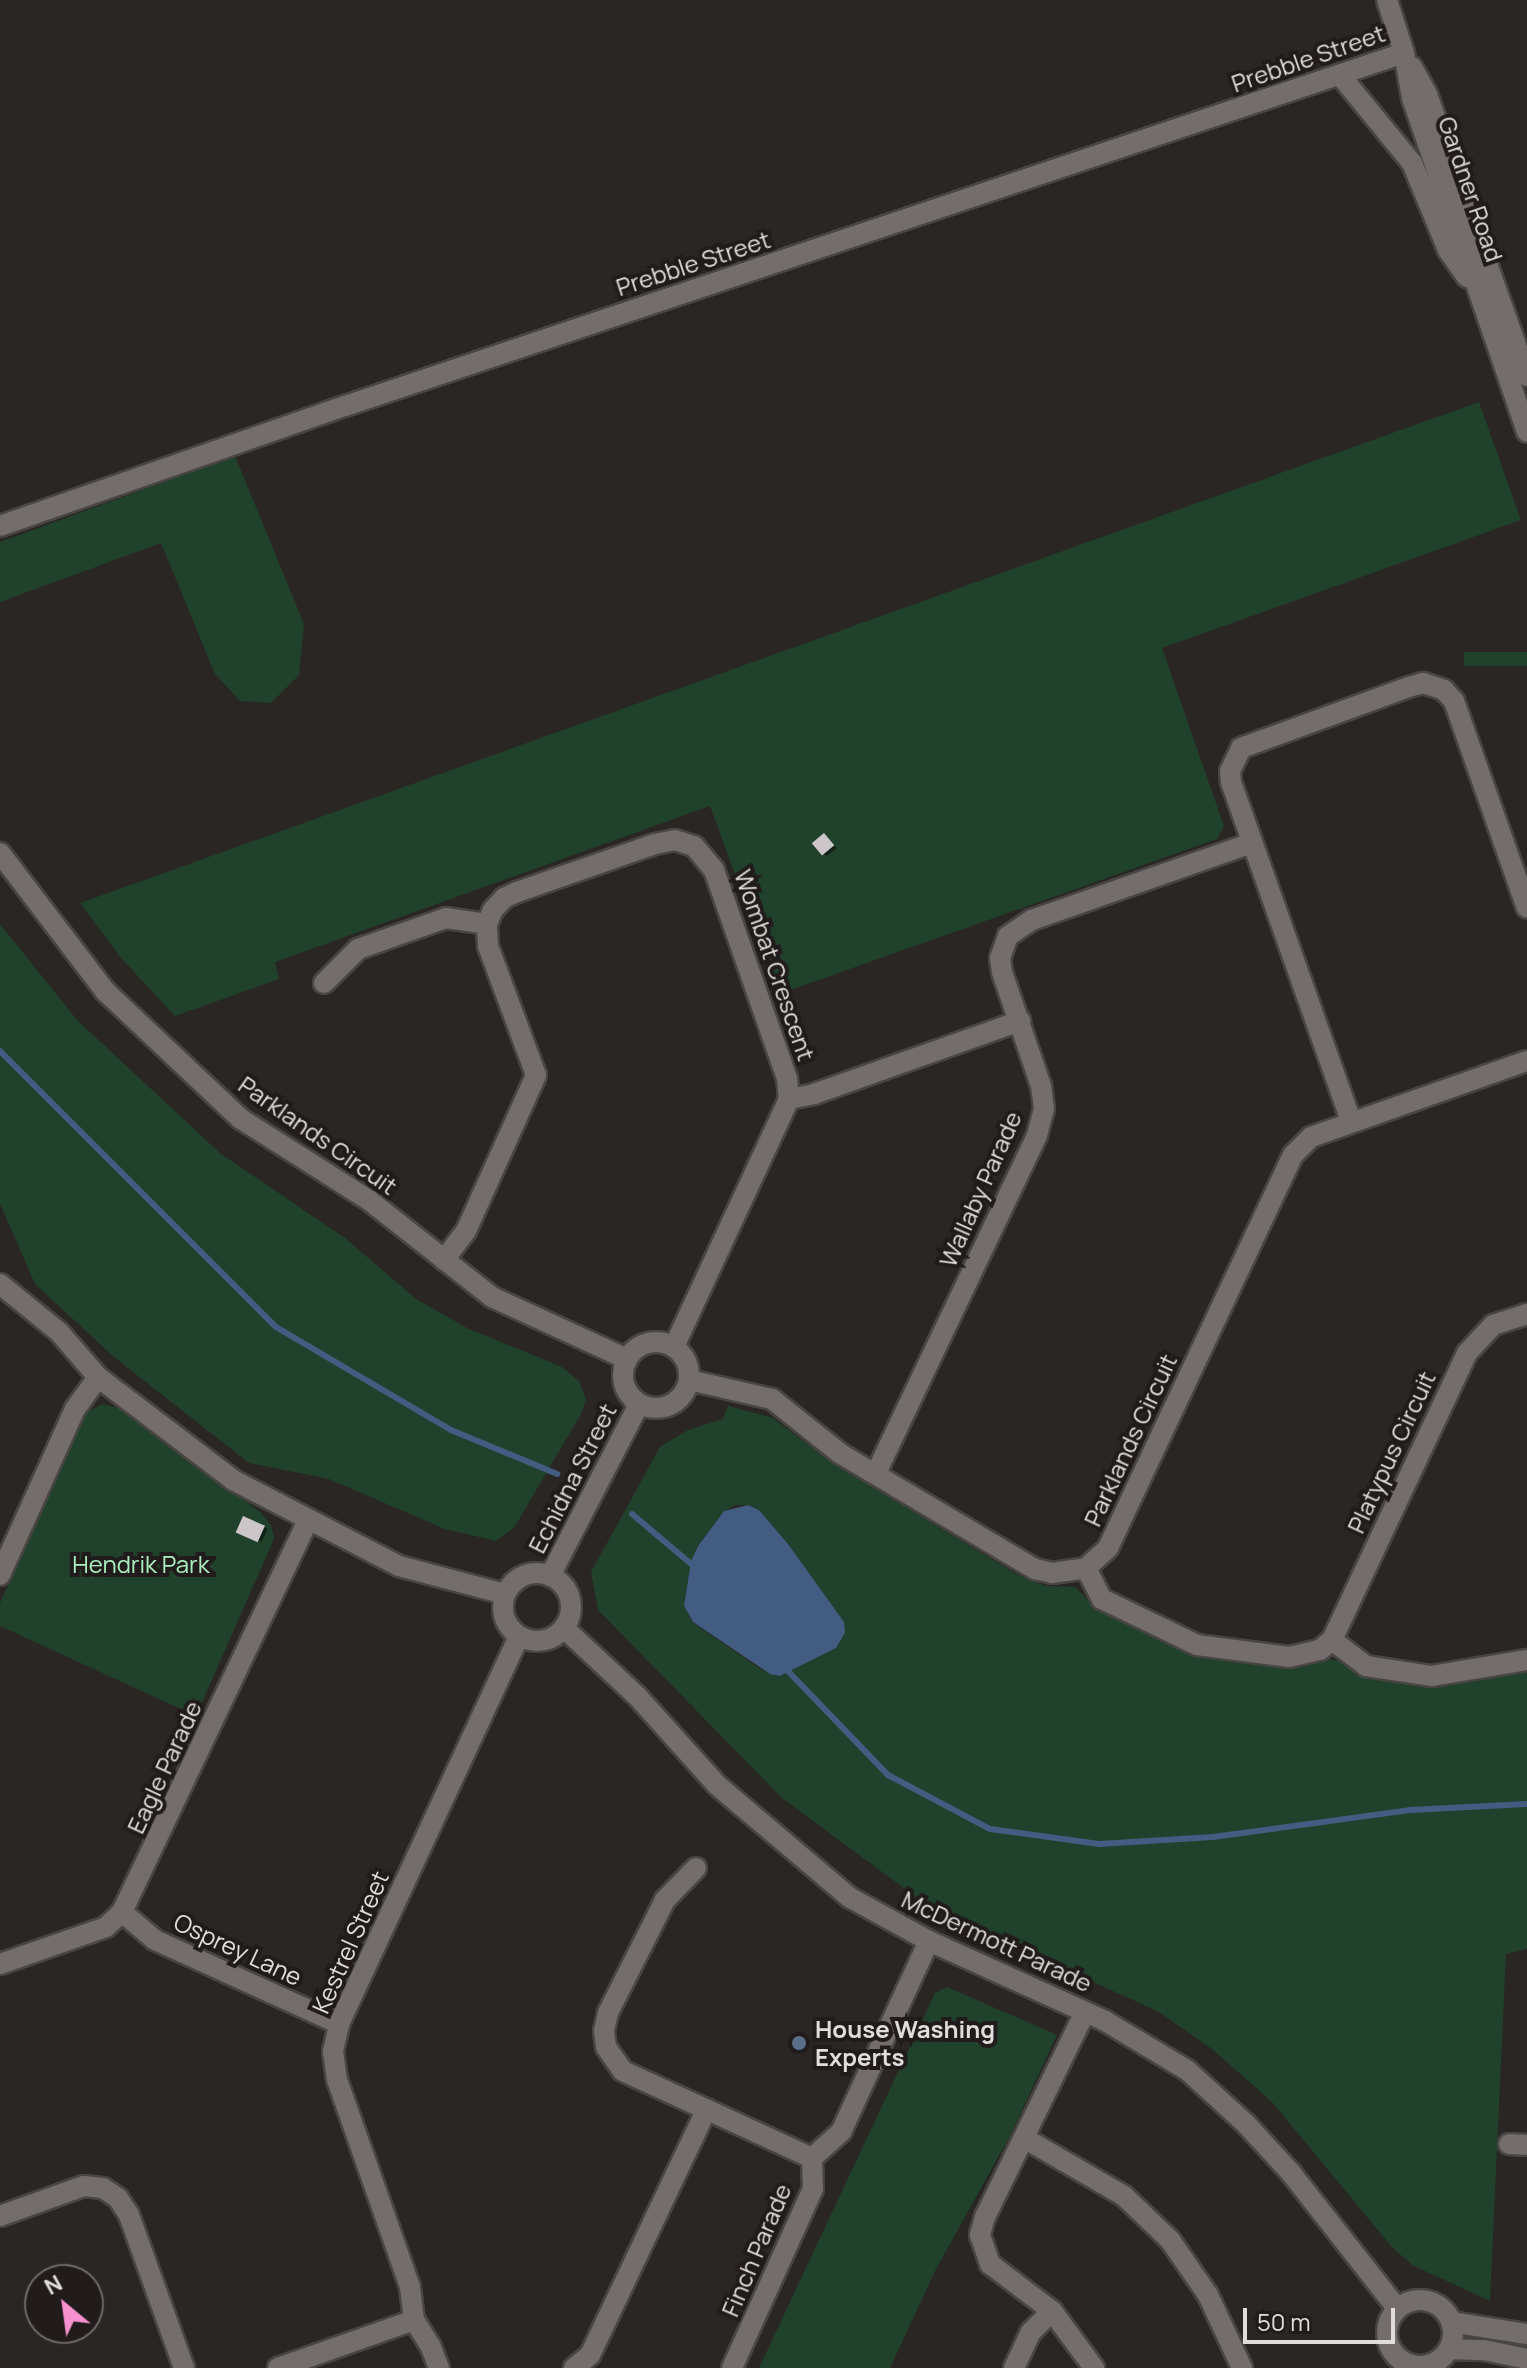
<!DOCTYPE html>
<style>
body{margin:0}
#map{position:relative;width:1527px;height:2368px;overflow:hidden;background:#2a2624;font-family:Manrope,sans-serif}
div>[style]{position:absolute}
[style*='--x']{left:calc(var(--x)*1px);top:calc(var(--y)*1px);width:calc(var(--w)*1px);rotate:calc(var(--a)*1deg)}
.green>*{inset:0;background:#20412b;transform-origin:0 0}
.water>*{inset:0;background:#425d81}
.shadow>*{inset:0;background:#0007;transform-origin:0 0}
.stream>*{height:6px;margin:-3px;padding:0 3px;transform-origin:3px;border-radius:3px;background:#425d81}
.building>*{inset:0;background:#ccc6c8;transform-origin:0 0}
.roads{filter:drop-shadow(2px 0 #484543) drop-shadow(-2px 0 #484543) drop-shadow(0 2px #484543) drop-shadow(0 -2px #484543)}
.minor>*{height:20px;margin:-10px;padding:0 10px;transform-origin:10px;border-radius:10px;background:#736d6b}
.minor>.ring{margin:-10px;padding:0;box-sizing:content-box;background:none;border:20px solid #736d6b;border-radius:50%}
.dots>*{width:22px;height:22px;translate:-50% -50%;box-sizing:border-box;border:4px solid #211c1b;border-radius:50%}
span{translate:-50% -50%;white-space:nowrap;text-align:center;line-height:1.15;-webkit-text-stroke:8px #211c1b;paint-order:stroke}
.street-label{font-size:24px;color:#e0dddc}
.park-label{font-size:24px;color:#a9eebe}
.poi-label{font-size:24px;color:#e0dddc;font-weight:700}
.left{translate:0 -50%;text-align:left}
.north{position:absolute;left:24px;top:2264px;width:80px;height:80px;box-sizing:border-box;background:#211c1b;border:2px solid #6d6968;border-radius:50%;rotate:331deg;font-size:22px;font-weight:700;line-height:32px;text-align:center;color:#e0dddc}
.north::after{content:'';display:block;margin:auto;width:28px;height:36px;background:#f690cf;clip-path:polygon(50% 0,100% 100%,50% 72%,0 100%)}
.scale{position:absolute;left:1243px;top:2308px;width:152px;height:36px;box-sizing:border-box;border:4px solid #e0dddc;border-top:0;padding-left:10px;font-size:24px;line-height:28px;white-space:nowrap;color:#e0dddc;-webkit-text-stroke:6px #211c1b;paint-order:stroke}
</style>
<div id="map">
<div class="green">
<i style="clip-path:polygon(1479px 402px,1521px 520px,1162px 648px,1224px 826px,1217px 839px,779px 994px,710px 806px,275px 962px,279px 979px,175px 1016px,121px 958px,80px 903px)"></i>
<i style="clip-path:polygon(235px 456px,304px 624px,299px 675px,271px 703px,240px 701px,215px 674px,161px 543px,0 602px,0 542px)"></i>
<i style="left:1527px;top:652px;width:14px;height:63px;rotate:90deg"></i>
<i style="clip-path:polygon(0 924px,78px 1021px,221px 1154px,345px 1238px,416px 1299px,467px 1328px,562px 1367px,579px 1381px,586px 1399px,581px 1414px,514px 1528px,496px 1541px,445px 1529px,329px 1479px,249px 1463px,114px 1357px,35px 1284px,0 1204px)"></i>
<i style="clip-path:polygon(102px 1404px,127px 1410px,260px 1512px,271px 1525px,274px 1539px,196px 1716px,0 1626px,0 1603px,80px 1423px,89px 1411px)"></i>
<i style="clip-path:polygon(evenodd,728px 1406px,773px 1418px,834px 1464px,1018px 1575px,1046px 1586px,1075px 1587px,1094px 1606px,1195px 1655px,1297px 1668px,1328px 1659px,1340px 1661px,1367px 1677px,1442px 1684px,1527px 1669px,1527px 1949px,1506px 1954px,1490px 2301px,1412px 2265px,1391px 2246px,1272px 2102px,1212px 2049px,1159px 2012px,931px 1908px,782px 1798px,598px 1610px,591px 1572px,660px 1447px,688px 1430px,723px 1419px,728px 1406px,735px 1505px,748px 1505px,759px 1510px,788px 1544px,843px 1622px,845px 1634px,836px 1648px,780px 1676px,762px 1670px,692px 1622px,684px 1606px,691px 1561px,698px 1545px,724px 1511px,735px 1505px)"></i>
<i style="clip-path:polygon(947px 1987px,1057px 2035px,1011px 2134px,936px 2269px,890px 2368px,759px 2368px,935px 1993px)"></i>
</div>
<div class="water">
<i style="clip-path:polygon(748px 1505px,759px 1510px,788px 1544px,844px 1622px,845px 1633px,836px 1648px,780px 1676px,770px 1674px,693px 1622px,684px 1606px,691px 1561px,698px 1546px,724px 1511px)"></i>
</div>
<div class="shadow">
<i style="clip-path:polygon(824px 835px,837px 848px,827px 856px,823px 854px)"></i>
<i style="left:244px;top:1518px;width:26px;height:14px;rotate:25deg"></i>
</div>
<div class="stream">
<i style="--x:0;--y:1051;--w:390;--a:45"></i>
<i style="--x:276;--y:1327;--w:203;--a:30.5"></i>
<i style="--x:451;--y:1430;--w:115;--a:22.5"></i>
<i style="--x:632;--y:1514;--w:84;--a:40.2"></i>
<i style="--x:785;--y:1668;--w:149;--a:46.1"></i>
<i style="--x:888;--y:1775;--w:115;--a:27.9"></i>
<i style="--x:990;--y:1829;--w:110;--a:7.8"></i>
<i style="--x:1099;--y:1844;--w:114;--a:-3.5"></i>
<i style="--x:1213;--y:1837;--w:200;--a:-7.8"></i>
<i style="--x:1411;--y:1810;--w:116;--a:-3"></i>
</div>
<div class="building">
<i style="left:824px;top:833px;width:16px;height:16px;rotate:50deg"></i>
<i style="left:243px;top:1516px;width:24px;height:18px;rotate:24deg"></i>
</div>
<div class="roads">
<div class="minor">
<i style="--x:1387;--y:0;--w:56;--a:72.2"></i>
<i style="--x:1404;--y:53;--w:46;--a:79.9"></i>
<i style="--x:1412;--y:98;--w:353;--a:71"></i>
<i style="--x:1412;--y:67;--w:31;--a:61"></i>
<i style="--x:1427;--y:94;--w:299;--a:70.5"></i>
<i style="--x:1340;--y:75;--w:114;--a:50.7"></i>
<i style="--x:1412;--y:163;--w:94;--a:67.5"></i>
<i style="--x:1448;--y:250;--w:33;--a:55"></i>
<i style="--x:0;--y:526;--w:365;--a:-19.2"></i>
<i style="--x:345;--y:406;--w:1116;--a:-18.43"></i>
<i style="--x:0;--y:853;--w:173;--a:52.7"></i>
<i style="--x:105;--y:991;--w:187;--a:43.3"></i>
<i style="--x:241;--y:1119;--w:153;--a:32.4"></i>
<i style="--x:370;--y:1201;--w:155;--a:38.2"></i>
<i style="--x:492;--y:1297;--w:149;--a:24.7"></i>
<i style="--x:324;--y:983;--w:48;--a:-45"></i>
<i style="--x:358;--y:949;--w:93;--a:-19.4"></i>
<i style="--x:446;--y:918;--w:41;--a:8.3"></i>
<i style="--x:789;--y:1099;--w:25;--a:-11"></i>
<i style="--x:814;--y:1094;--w:219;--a:-19.5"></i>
<i style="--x:1351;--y:1121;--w:360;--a:-109.5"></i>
<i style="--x:1231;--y:782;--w:11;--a:-95"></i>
<i style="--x:1230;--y:771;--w:25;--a:-64"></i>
<i style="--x:1241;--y:748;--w:179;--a:-20"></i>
<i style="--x:1409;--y:687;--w:15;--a:-16"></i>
<i style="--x:1423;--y:683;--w:22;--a:18"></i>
<i style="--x:1444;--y:690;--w:15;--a:48"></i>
<i style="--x:1454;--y:701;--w:219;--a:70.6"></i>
<i style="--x:444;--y:1260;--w:36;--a:-53"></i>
<i style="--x:466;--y:1231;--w:171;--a:-65.8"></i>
<i style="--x:536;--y:1075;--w:138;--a:-110.4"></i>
<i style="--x:488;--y:946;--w:22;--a:-93"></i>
<i style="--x:487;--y:924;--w:15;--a:-67"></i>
<i style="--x:493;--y:910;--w:16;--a:-47"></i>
<i style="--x:504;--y:898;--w:14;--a:-25"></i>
<i style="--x:517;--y:892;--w:146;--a:-19.2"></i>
<i style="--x:655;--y:844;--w:20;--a:-11"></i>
<i style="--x:675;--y:840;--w:20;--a:18"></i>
<i style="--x:694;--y:846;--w:31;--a:50"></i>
<i style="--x:714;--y:870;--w:220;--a:70.7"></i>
<i style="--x:787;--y:1078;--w:21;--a:85"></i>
<i style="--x:789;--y:1099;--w:273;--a:114.9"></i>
<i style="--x:0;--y:1284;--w:76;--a:39.1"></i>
<i style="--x:59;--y:1332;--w:60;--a:49.1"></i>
<i style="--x:98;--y:1377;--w:170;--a:37.3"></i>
<i style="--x:233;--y:1480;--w:187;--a:27.4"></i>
<i style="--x:399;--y:1566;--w:110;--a:14.8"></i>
<i class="ring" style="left:623px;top:1342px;width:46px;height:46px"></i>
<i style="--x:689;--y:1380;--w:85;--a:12.9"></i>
<i style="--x:772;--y:1399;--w:88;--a:38.6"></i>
<i style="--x:841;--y:1454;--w:226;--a:30.7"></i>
<i style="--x:1035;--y:1569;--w:17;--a:13"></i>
<i style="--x:1052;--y:1573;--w:34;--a:-8"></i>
<i style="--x:1086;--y:1568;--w:30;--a:-42"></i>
<i style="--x:1108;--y:1548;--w:434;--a:-64.8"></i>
<i style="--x:1293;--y:1155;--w:25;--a:-45"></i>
<i style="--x:1311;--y:1137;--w:229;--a:-19.4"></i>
<i style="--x:876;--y:1473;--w:374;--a:-64.5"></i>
<i style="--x:1037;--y:1135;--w:27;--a:-75"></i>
<i style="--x:1044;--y:1109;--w:23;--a:-97"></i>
<i style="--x:1041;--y:1086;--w:120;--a:-108.9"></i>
<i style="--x:1002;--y:972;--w:14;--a:-98"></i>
<i style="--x:1000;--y:958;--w:23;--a:-70"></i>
<i style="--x:1008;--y:936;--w:29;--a:-34"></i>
<i style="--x:1032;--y:920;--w:233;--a:-19.3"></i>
<i style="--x:1086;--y:1568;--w:35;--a:63"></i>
<i style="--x:1102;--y:1599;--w:106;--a:25.8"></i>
<i style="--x:1197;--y:1645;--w:93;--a:7.4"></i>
<i style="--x:1289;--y:1657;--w:32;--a:-13"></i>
<i style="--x:1320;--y:1650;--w:16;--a:-40"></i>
<i style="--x:1332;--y:1640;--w:317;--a:-64.8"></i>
<i style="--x:1467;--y:1353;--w:38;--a:-47"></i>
<i style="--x:1493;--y:1325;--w:36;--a:-18"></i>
<i class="ring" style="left:503px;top:1573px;width:48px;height:48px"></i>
<i style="--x:0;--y:1575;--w:182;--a:-65.7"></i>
<i style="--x:75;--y:1409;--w:39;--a:-54"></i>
<i style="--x:550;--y:1576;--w:194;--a:-62.6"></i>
<i style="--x:564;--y:1628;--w:101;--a:43"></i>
<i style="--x:638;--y:1697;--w:118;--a:48.1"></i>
<i style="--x:717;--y:1785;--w:173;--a:40.3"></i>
<i style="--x:849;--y:1897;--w:91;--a:28.8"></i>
<i style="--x:929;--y:1941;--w:193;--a:24.4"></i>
<i style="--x:1105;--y:2021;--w:96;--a:30.9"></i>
<i style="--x:1187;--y:2070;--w:81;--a:42.5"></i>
<i style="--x:1247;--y:2125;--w:65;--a:47.5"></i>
<i style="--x:1291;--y:2173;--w:172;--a:51.9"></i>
<i style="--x:1332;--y:1640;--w:43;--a:37.4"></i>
<i style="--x:1366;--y:1666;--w:67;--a:8.6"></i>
<i style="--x:1432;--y:1676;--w:96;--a:-9.6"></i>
<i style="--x:696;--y:1868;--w:45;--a:134.1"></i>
<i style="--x:665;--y:1900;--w:127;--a:116.8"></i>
<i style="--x:608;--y:2013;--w:18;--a:103"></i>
<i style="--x:604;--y:2031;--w:16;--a:83"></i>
<i style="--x:606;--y:2047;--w:29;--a:55"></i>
<i style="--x:623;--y:2071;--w:208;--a:24.7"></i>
<i style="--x:122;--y:1912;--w:43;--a:40.3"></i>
<i style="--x:155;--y:1940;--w:202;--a:24.5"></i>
<i style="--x:0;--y:1964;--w:112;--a:-19.2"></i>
<i style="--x:106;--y:1927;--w:22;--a:-43"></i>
<i style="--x:122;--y:1912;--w:433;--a:-64.6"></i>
<i style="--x:1085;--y:2012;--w:228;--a:116"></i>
<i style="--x:985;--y:2217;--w:19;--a:106"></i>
<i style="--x:980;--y:2235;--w:31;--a:71"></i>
<i style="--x:990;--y:2264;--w:78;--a:37.2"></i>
<i style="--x:1052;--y:2311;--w:71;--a:53.6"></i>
<i style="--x:1024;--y:2138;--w:116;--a:30.1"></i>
<i style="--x:1124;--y:2196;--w:64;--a:43.7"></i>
<i style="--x:1170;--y:2240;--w:67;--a:55.4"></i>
<i style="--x:1208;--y:2295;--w:81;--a:65"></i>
<i style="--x:1509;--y:2144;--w:18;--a:3"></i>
<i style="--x:0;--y:2216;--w:89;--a:-19.7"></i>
<i style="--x:84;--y:2186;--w:19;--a:6"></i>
<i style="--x:103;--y:2188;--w:18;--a:34"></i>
<i style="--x:118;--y:2198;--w:20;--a:57"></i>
<i style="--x:129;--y:2215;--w:163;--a:70.2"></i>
<i class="ring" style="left:1387px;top:2300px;width:46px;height:46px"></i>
<i style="--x:1451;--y:2322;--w:77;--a:9"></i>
<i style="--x:1449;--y:2349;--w:35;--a:2"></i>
<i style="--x:1484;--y:2350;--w:44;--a:11.8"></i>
<i style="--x:278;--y:2368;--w:144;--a:-19.4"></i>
<i style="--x:439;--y:2368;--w:22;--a:-111"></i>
<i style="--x:431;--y:2347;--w:32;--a:-122"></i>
<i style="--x:414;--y:2320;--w:33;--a:-97"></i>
<i style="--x:410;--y:2287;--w:219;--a:-109.4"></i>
<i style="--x:337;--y:2080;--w:29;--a:-98"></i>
<i style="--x:333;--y:2051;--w:28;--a:-77"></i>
<i style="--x:339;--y:2024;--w:427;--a:-65.1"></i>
<i style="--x:574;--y:2368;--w:21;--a:-39"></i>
<i style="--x:590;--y:2355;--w:272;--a:-64.6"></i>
<i style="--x:732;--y:2368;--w:196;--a:-65.7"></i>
<i style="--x:813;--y:2189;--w:31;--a:-92"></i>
<i style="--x:812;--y:2158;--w:39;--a:-42"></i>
<i style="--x:841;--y:2132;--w:210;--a:-65.3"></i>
<i style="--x:1014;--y:2368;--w:40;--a:-65"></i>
<i style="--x:1031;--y:2332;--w:30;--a:-45"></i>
</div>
</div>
<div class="dots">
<i style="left:799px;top:2043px;background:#5c6f8a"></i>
</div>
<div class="street-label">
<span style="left:1308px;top:58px;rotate:-19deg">Prebble Street</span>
<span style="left:1471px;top:189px;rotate:71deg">Gardner Road</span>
<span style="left:693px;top:263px;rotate:-18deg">Prebble Street</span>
<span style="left:775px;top:965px;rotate:71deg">Wombat Crescent</span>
<span style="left:318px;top:1135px;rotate:35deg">Parklands Circuit</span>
<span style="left:980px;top:1189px;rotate:-66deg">Wallaby Parade</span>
<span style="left:1130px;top:1440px;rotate:-65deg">Parklands Circuit</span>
<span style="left:1391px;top:1452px;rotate:-65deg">Platypus Circuit</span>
<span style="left:572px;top:1478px;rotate:-63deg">Echidna Street</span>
<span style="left:164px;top:1767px;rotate:-65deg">Eagle Parade</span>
<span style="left:997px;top:1941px;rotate:25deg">McDermott Parade</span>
<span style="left:350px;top:1942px;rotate:-66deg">Kestrel Street</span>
<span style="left:238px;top:1949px;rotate:25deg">Osprey Lane</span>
<span style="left:756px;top:2250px;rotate:-67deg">Finch Parade</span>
</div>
<div class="park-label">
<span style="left:141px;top:1564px">Hendrik Park</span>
</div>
<div class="poi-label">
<span class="left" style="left:815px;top:2043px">House Washing<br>Experts</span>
</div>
<div class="north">N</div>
<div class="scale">50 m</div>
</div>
